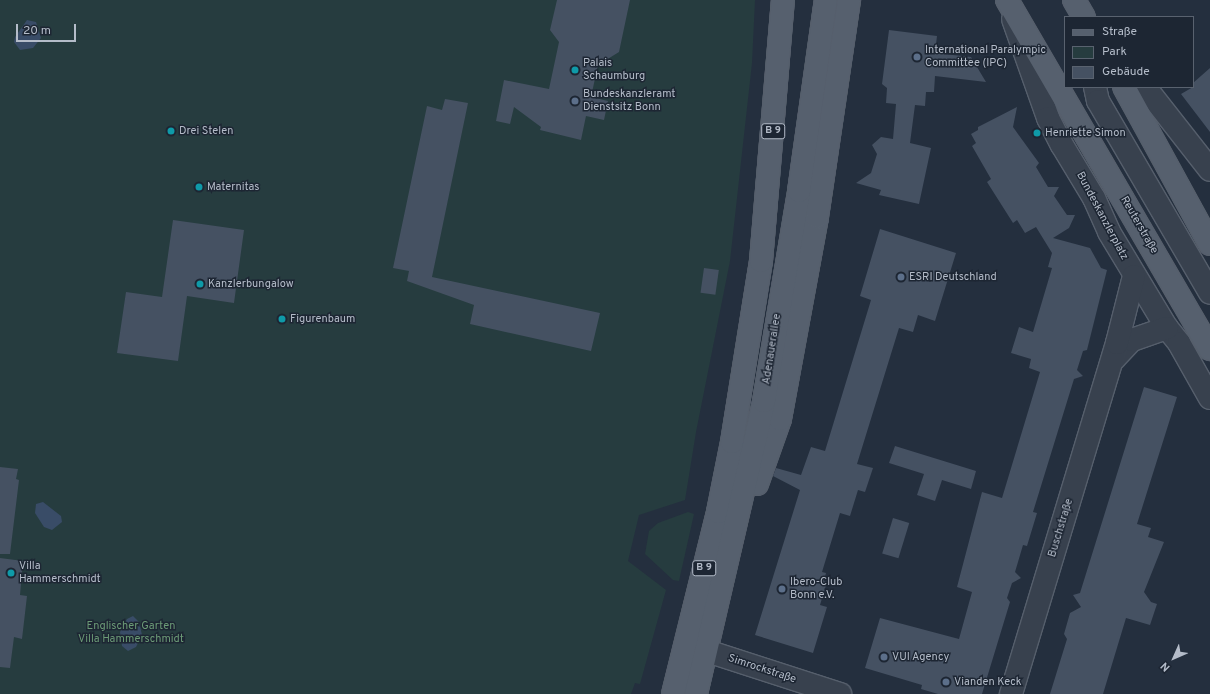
<!DOCTYPE html>
<meta charset="utf-8">
<style>
body{margin:0}
#map{position:relative;width:1210px;height:694px;overflow:hidden;background:#242f3e;font-family:Overpass,sans-serif}
div>[style]{position:absolute}
[style*='--x']{left:calc(var(--x)*1px);top:calc(var(--y)*1px);width:calc(var(--w)*1px);rotate:calc(var(--a)*1deg)}
.green>*{inset:0;background:#263c3f}
.water>*{inset:0;background:#394c67}
.building>*{inset:0;background:#455162;transform-origin:0 0}
.roads{filter:drop-shadow(1px 0 #565f6c) drop-shadow(-1px 0 #565f6c) drop-shadow(0 1px #565f6c) drop-shadow(0 -1px #565f6c)}
.street>*{height:22px;margin:-11px;padding:0 11px;transform-origin:11px;border-radius:11px;background:#38414e}
.primary>*{height:22px;margin:-11px;padding:0 11px;transform-origin:11px;border-radius:11px;background:#56606e}
.dots>*{width:11px;height:11px;translate:-50% -50%;box-sizing:border-box;border:2px solid #1d2633;border-radius:50%}
span{translate:-50% -50%;white-space:nowrap;text-align:center;line-height:1.15;-webkit-text-stroke:3px #1d2633;paint-order:stroke}
.shield-label span{padding:1px 3px;background:#1d2633;border:1px solid;border-radius:3px;-webkit-text-stroke-width:0}
.shield-label{font-size:10px;color:#b4bcc9;font-weight:700}
.poi-label{font-size:11px;color:#b4bcc9}
.left{translate:0 -50%;text-align:left}
.street-label{font-size:11px;color:#b4bcc9}
.park-label{font-size:11px;color:#6b9a76}
.legend{position:absolute;left:1064px;top:16px;width:130px;height:72px;box-sizing:border-box;background:#1d2633;border:1px solid #59626f;margin:0;padding:5px 7px;list-style:none;font-size:12px;color:#b4bcc9}
.legend li{display:flex;align-items:center;gap:8px;height:20px}
.legend b{width:20px;border:1px solid #59626f}
.north{position:absolute;left:1154px;top:638px;width:40px;height:40px;-webkit-text-stroke:3px #1d2633;paint-order:stroke;rotate:225deg;font-size:11px;font-weight:700;line-height:16px;text-align:center;color:#b4bcc9}
.north::after{content:'';display:block;margin:auto;width:14px;height:18px;background:#b4bcc9;clip-path:polygon(50% 0,100% 100%,50% 72%,0 100%)}
.scale{position:absolute;left:16px;top:24px;width:60px;height:18px;box-sizing:border-box;border:2px solid #b4bcc9;border-top:0;padding-left:5px;font-size:12px;line-height:14px;white-space:nowrap;color:#b4bcc9;-webkit-text-stroke:3px #1d2633;paint-order:stroke}
</style>
<div id="map">
<div class="green">
<i style="clip-path:polygon(0 0,755px 0,752px 63px,730px 261px,696px 432px,685px 500px,639px 515px,628px 561px,666px 590px,640px 684px,635px 683px,631px 694px,0 694px)"></i>
<i style="clip-path:polygon(688px 512px,694px 514px,679px 581px,673px 580px,645px 554px,649px 531px,658px 523px)"></i>
</div>
<div class="water">
<i style="clip-path:polygon(27px 20px,36px 22px,41px 38px,33px 48px,20px 50px,14px 42px,15px 37px)"></i>
<i style="clip-path:polygon(43px 502px,61px 516px,62px 522px,52px 530px,44px 527px,35px 513px,36px 504px)"></i>
<i style="clip-path:polygon(133px 616px,139px 622px,142px 635px,136px 647px,128px 651px,122px 646px,120px 632px,127px 619px)"></i>
</div>
<div class="building">
<i style="clip-path:polygon(557px 0,630px 0,619px 52px,598px 65px,591px 97px,608px 101px,604px 120px,586px 116px,581px 140px,540px 130px,541px 127px,514px 107px,510px 124px,496px 121px,504px 80px,549px 89px,559px 42px,550px 30px)"></i>
<i style="clip-path:polygon(889px 30px,937px 36px,935px 53px,971px 57px,986px 82px,935px 76px,934px 92px,926px 92px,925px 106px,915px 105px,910px 143px,931px 148px,919px 204px,879px 195px,881px 190px,856px 183px,871px 173px,877px 154px,872px 145px,881px 137px,893px 139px,896px 104px,886px 103px,887px 88px,882px 84px)"></i>
<i style="clip-path:polygon(1210px 68px,1210px 132px,1181px 94px,1193px 87px,1193px 83px)"></i>
<i style="clip-path:polygon(445px 99px,468px 103px,432px 277px,600px 313px,591px 351px,470px 324px,474px 305px,407px 281px,409px 271px,393px 268px,427px 106px,442px 110px)"></i>
<i style="clip-path:polygon(1017px 107px,1013px 127px,1039px 163px,1036px 167px,1048px 187px,1059px 187px,1054px 196px,1067px 215px,1075px 215px,1069px 228px,1053px 238px,1090px 248px,1101px 268px,1107px 270px,1087px 350px,1083px 351px,1077px 370px,1083px 376px,1074px 379px,1033px 512px,1037px 513px,1027px 546px,1023px 545px,1015px 572px,1021px 578px,1012px 583px,1007px 598px,1010px 602px,982px 694px,938px 694px,921px 689px,922px 685px,865px 668px,880px 618px,959px 639px,972px 592px,957px 587px,982px 492px,1002px 498px,1040px 372px,1029px 368px,1031px 359px,1011px 353px,1019px 327px,1033px 332px,1052px 268px,1048px 267px,1052px 253px,1036px 227px,1025px 233px,1017px 220px,1013px 223px,987px 182px,991px 179px,972px 146px,976px 143px,971px 134px,978px 130px,978px 127px)"></i>
<i style="clip-path:polygon(173px 220px,244px 230px,234px 303px,187px 296px,178px 361px,117px 353px,126px 292px,162px 297px)"></i>
<i style="clip-path:polygon(880px 229px,956px 253px,935px 321px,918px 315px,913px 332px,899px 328px,857px 464px,873px 468px,865px 492px,858px 490px,850px 516px,840px 513px,822px 572px,826px 573px,824px 581px,827px 582px,820px 605px,827px 607px,813px 653px,755px 635px,800px 490px,773px 476px,776px 468px,801px 475px,811px 447px,825px 451px,871px 300px,860px 296px)"></i>
<i style="left:704px;top:268px;width:15px;height:25px;rotate:8deg"></i>
<i style="clip-path:polygon(1144px 387px,1177px 397px,1137px 524px,1151px 528px,1148px 537px,1164px 542px,1144px 592px,1151px 602px,1157px 604px,1150px 625px,1126px 618px,1103px 694px,1050px 694px,1067px 639px,1064px 634px,1070px 613px,1081px 607px,1073px 595px,1080px 593px)"></i>
<i style="clip-path:polygon(895px 446px,976px 471px,971px 489px,942px 480px,935px 501px,917px 495px,924px 474px,889px 463px)"></i>
<i style="clip-path:polygon(0 467px,18px 469px,16px 479px,19px 480px,10px 554px,0 554px)"></i>
<i style="left:893px;top:518px;width:17px;height:37px;rotate:17deg"></i>
<i style="clip-path:polygon(0 558px,23px 561px,20px 595px,27px 596px,22px 639px,14px 637px,10px 668px,0 667px)"></i>
</div>
<div class="roads">
<div class="street">
<i style="--x:1013;--y:19;--w:105;--a:70.5"></i>
<i style="--x:1048;--y:118;--w:30;--a:63"></i>
<i style="--x:1062;--y:145;--w:62;--a:58.9"></i>
<i style="--x:1094;--y:198;--w:37;--a:66"></i>
<i style="--x:1109;--y:232;--w:112;--a:58.9"></i>
<i style="--x:1167;--y:328;--w:19;--a:51"></i>
<i style="--x:1179;--y:343;--w:63;--a:60.6"></i>
<i style="--x:1095;--y:87;--w:14;--a:78"></i>
<i style="--x:1098;--y:101;--w:222;--a:59.7"></i>
<i style="--x:1145;--y:87;--w:105;--a:51.9"></i>
<i style="--x:1114;--y:359;--w:26;--a:-47"></i>
<i style="--x:1132;--y:340;--w:37;--a:-19"></i>
<i style="--x:707;--y:651;--w:140;--a:17.9"></i>
<i style="--x:1011;--y:694;--w:367;--a:-73.2"></i>
<i style="--x:1117;--y:343;--w:69;--a:-75.8"></i>
</div>
<div class="primary">
<i style="--x:1007;--y:0;--w:404;--a:59.8"></i>
<i style="--x:1074;--y:0;--w:20;--a:60"></i>
<i style="--x:1124;--y:87;--w:179;--a:61.3"></i>
<i style="--x:757;--y:484;--w:69;--a:-70.5"></i>
<i style="--x:780;--y:419;--w:205;--a:-79.6"></i>
<i style="--x:817;--y:217;--w:219;--a:-81.6"></i>
<i style="--x:673;--y:694;--w:187;--a:-76.1"></i>
<i style="--x:718;--y:512;--w:71;--a:-78.7"></i>
<i style="--x:732;--y:442;--w:183;--a:-80.9"></i>
<i style="--x:761;--y:261;--w:262;--a:-85.2"></i>
<i style="--x:696;--y:694;--w:301;--a:-76.9"></i>
<i style="--x:764;--y:401;--w:213;--a:-80.5"></i>
<i style="--x:799;--y:191;--w:193;--a:-82"></i>
</div>
</div>
<div class="dots">
<i style="left:917px;top:57px;background:#5c6f8a"></i>
<i style="left:575px;top:70px;background:#0f9aa8"></i>
<i style="left:575px;top:101px;background:#5c6f8a"></i>
<i style="left:171px;top:131px;background:#0f9aa8"></i>
<i style="left:1037px;top:133px;background:#0f9aa8"></i>
<i style="left:199px;top:187px;background:#0f9aa8"></i>
<i style="left:901px;top:277px;background:#5c6f8a"></i>
<i style="left:200px;top:284px;background:#0f9aa8"></i>
<i style="left:282px;top:319px;background:#0f9aa8"></i>
<i style="left:11px;top:573px;background:#0f9aa8"></i>
<i style="left:782px;top:589px;background:#5c6f8a"></i>
<i style="left:884px;top:657px;background:#5c6f8a"></i>
<i style="left:946px;top:682px;background:#5c6f8a"></i>
</div>
<div class="shield-label">
<span style="left:773px;top:131px">B 9</span>
<span style="left:704px;top:568px">B 9</span>
</div>
<div class="poi-label">
<span class="left" style="left:925px;top:57px">International Paralympic<br>Committee (IPC)</span>
<span class="left" style="left:583px;top:70px">Palais<br>Schaumburg</span>
<span class="left" style="left:583px;top:101px">Bundeskanzleramt<br>Dienstsitz Bonn</span>
<span class="left" style="left:179px;top:131px">Drei Stelen</span>
<span class="left" style="left:1045px;top:133px">Henriette Simon</span>
<span class="left" style="left:207px;top:187px">Maternitas</span>
<span class="left" style="left:909px;top:277px">ESRI Deutschland</span>
<span class="left" style="left:208px;top:284px">Kanzlerbungalow</span>
<span class="left" style="left:290px;top:319px">Figurenbaum</span>
<span class="left" style="left:19px;top:573px">Villa<br>Hammerschmidt</span>
<span class="left" style="left:790px;top:589px">Ibero-Club<br>Bonn e.V.</span>
<span class="left" style="left:892px;top:657px">VUI Agency</span>
<span class="left" style="left:954px;top:682px">Vianden Keck</span>
</div>
<div class="street-label">
<span style="left:1102px;top:216px;rotate:62deg">Bundeskanzlerplatz</span>
<span style="left:1139px;top:225px;rotate:60deg">Reuterstraße</span>
<span style="left:772px;top:349px;rotate:-81deg">Adenauerallee</span>
<span style="left:1061px;top:528px;rotate:-73deg">Buschstraße</span>
<span style="left:762px;top:669px;rotate:18deg">Simrockstraße</span>
</div>
<div class="park-label">
<span style="left:131px;top:633px">Englischer Garten<br>Villa Hammerschmidt</span>
</div>
<ul class="legend">
<li><b style="height:5px;background:#56606e"></b>Straße</li>
<li><b style="height:11px;background:#263c3f"></b>Park</li>
<li><b style="height:11px;background:#455162"></b>Gebäude</li>
</ul>
<div class="north">N</div>
<div class="scale">20 m</div>
</div>
